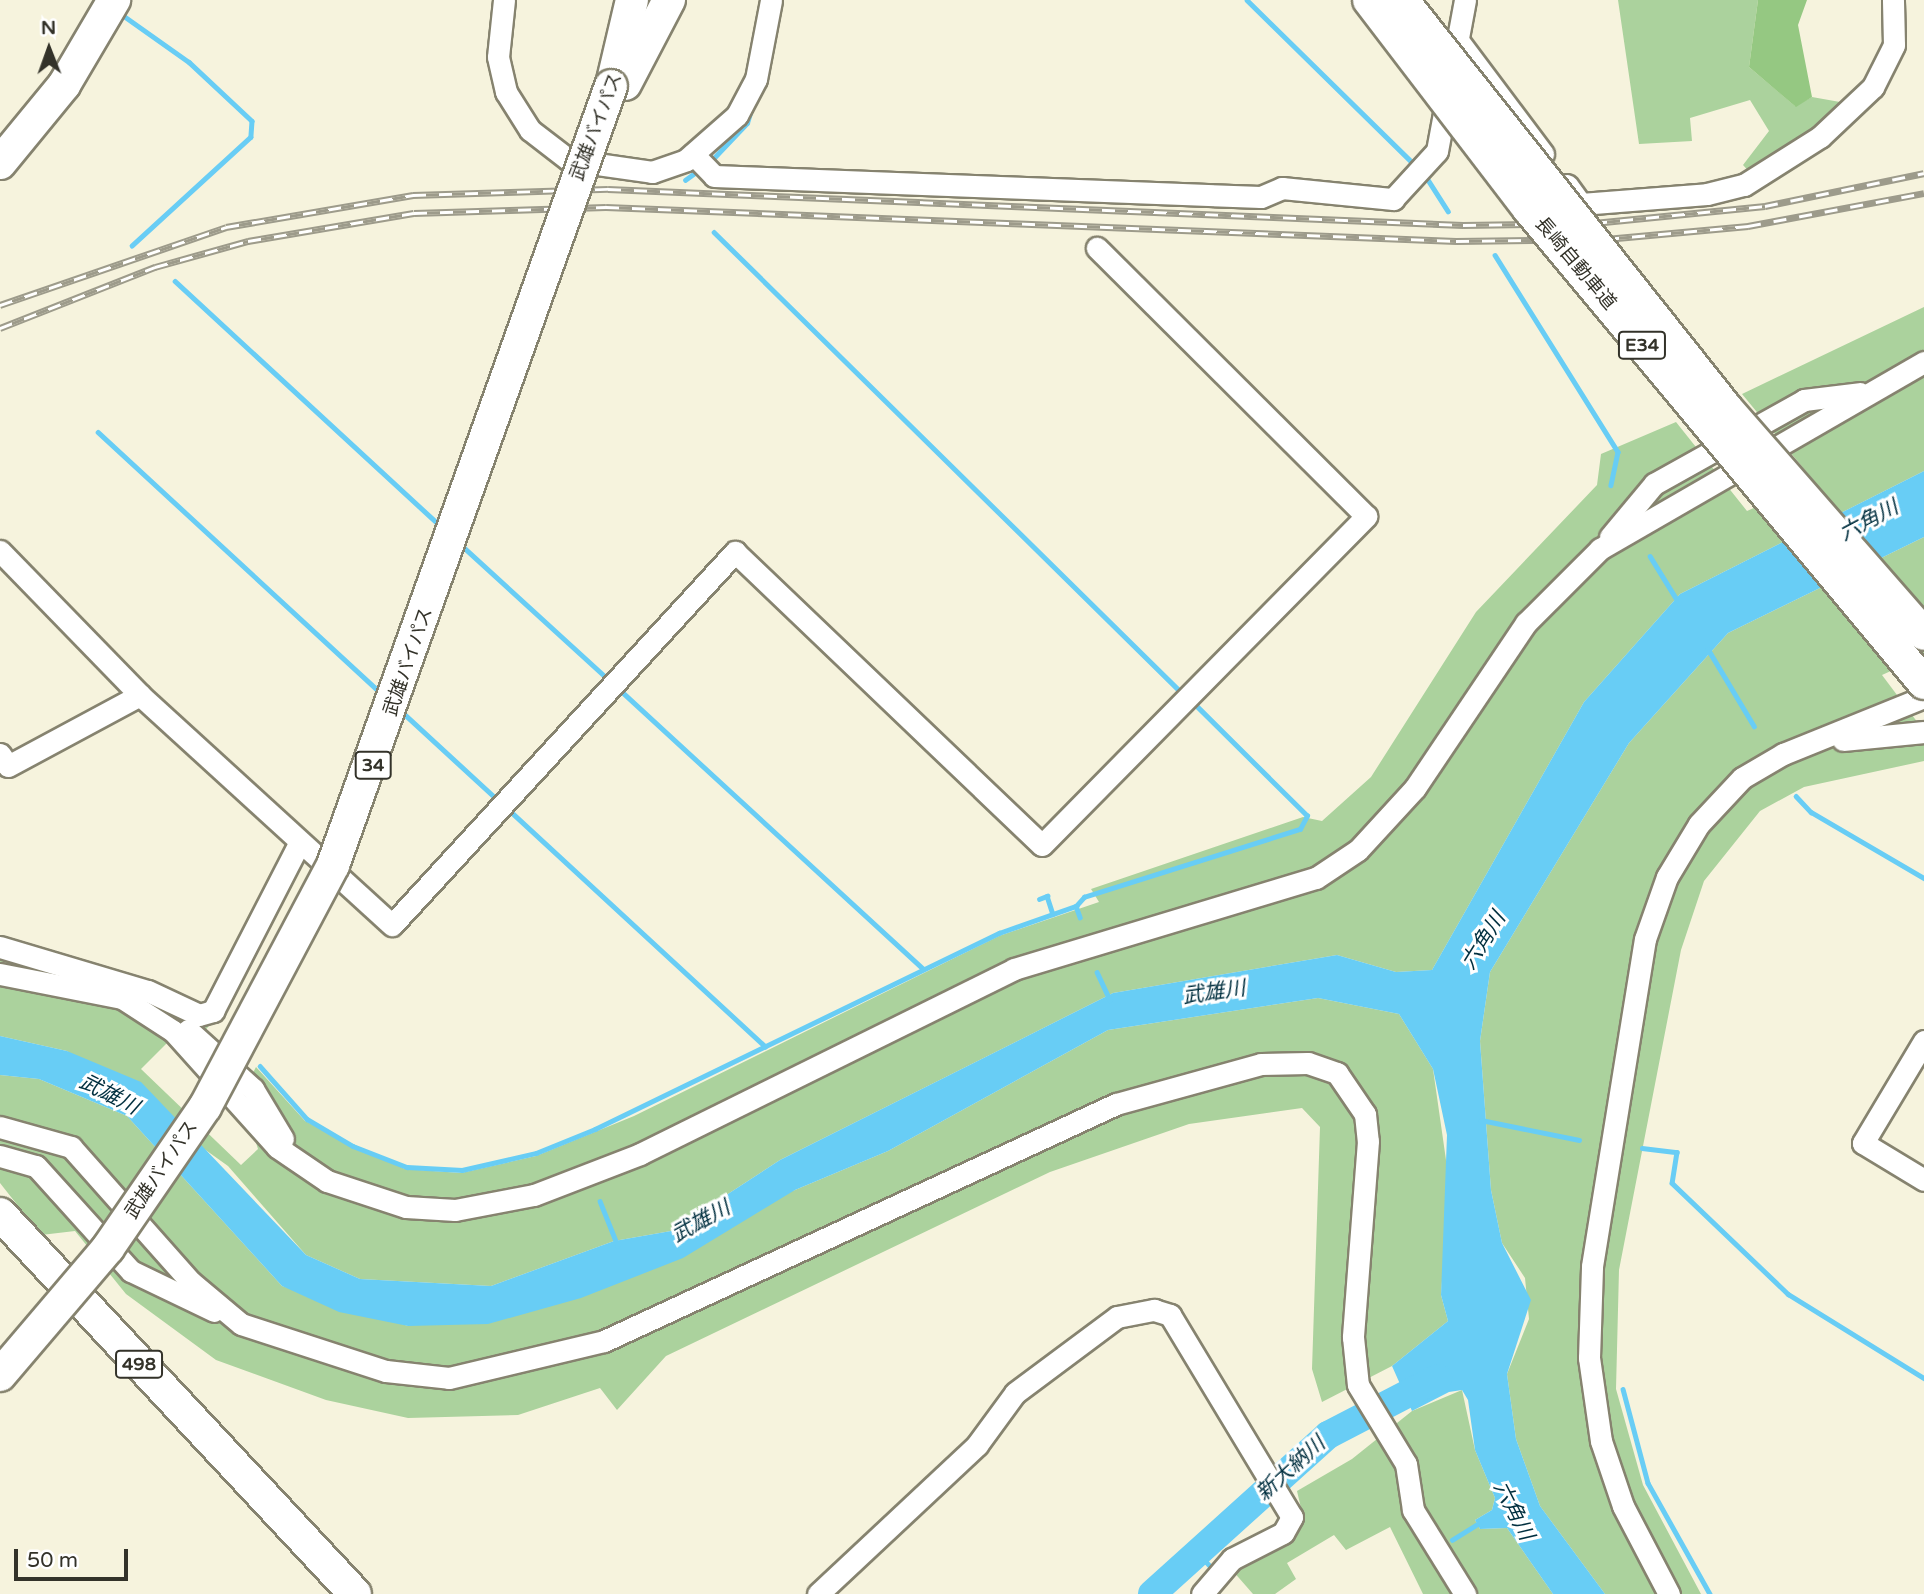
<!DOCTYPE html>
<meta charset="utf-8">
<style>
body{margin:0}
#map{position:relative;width:1924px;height:1594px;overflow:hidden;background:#f6f3dd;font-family:"Varela Round","Noto Sans JP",sans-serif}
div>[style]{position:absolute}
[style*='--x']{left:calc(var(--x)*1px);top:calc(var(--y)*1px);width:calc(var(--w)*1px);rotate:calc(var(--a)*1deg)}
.green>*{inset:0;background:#abd29d}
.forest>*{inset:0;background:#95c882}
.water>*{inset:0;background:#68cdf5}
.stream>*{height:4.5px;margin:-2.25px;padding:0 2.25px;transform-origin:2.25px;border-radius:2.25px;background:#68cdf5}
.river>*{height:28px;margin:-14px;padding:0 14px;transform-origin:14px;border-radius:14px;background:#68cdf5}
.roads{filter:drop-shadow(2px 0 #86836f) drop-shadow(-2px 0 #86836f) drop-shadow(0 2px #86836f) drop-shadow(0 -2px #86836f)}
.minor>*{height:21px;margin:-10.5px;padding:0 10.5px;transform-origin:10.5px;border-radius:10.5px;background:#fff}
.highway>*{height:32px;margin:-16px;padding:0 16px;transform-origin:16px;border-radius:16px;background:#fff}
.rail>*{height:7px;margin-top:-3.5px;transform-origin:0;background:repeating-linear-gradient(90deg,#fff 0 13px,#9d9b8b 0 26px);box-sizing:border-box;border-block:2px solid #9d9b8b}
.bridges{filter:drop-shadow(2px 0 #86836f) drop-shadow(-2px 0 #86836f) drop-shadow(0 2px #86836f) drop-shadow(0 -2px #86836f)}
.highway-bridge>*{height:32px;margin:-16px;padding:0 16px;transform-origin:16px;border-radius:16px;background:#fff}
span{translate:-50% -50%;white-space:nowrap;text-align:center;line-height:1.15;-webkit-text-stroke:6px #fff;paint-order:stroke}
.shield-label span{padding:2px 5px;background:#fff;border:2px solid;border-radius:5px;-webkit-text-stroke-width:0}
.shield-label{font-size:18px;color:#333229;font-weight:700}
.street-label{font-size:19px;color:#333229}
.water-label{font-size:21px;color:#002f3f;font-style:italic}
.north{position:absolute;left:14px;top:14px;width:70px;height:70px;-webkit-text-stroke:5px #fff;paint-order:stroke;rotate:359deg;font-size:19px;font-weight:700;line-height:28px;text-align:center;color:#333229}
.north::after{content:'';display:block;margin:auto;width:24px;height:32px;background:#333229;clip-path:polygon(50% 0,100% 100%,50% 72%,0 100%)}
.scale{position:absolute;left:14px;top:1549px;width:114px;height:32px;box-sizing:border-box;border:4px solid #333229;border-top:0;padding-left:9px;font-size:21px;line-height:24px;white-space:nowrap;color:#333229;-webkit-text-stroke:5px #fff;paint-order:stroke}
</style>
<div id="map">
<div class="green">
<i style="clip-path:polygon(1618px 0,1758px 0,1749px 67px,1795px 106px,1812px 97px,1840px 102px,1812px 136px,1752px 175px,1743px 165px,1769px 131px,1750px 100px,1690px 118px,1692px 141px,1639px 144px)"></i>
<i style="clip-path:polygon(1924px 307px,1924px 471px,1680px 594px,1584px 702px,1432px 970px,1396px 972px,1337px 955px,1113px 993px,780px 1160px,671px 1231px,614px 1241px,491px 1286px,360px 1279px,306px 1255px,228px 1166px,67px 1051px,0 1036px,0 941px,213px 1021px,193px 1045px,172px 1038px,141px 1069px,241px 1165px,258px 1149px,241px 1096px,256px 1067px,305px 1121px,405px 1169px,461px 1173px,536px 1156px,634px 1116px,999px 936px,1099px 902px,1091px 889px,1303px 817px,1322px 821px,1371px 777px,1476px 612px,1597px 485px,1601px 454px,1676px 422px,1747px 511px,1814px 481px,1742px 394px)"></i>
<i style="clip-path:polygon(1924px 537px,1924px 656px,1882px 675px,1924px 731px,1924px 761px,1804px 787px,1760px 811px,1704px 881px,1681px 950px,1619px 1270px,1616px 1389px,1643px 1485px,1701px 1594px,1605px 1594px,1540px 1506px,1516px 1439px,1507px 1374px,1529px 1319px,1525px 1278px,1502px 1243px,1491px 1190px,1480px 1041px,1490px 972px,1629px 743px,1728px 633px)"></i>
<i style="clip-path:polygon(1318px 998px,1399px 1014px,1433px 1069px,1449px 1181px,1441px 1295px,1448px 1321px,1392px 1366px,1322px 1402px,1312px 1369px,1320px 1127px,1302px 1108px,1189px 1124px,1050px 1172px,666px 1356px,617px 1410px,600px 1388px,518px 1415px,408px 1418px,326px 1400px,216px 1360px,126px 1294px,75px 1231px,41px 1235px,0 1183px,0 1075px,39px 1079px,127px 1116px,282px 1286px,408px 1326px,795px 1190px,888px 1151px,1108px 1030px)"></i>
<i style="clip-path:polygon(1462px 1390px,1475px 1450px,1495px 1498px,1492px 1510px,1475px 1520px,1480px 1529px,1507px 1528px,1553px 1594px,1423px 1594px,1390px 1527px,1346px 1550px,1334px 1535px,1287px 1563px,1296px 1579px,1275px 1594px,1253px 1594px,1232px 1570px,1288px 1542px,1304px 1521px,1297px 1491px,1352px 1459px,1412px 1411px)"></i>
</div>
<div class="forest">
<i style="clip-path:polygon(1758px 0,1807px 0,1798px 25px,1812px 97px,1796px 107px,1749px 67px)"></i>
</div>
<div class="water">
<i style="clip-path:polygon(1924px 471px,1924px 537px,1728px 633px,1629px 743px,1490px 972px,1480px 1041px,1491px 1190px,1502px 1243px,1531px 1300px,1507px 1374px,1516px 1439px,1540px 1506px,1605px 1594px,1553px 1594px,1507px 1528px,1480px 1529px,1475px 1520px,1492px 1510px,1495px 1498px,1475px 1450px,1468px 1400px,1462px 1390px,1449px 1392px,1412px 1411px,1392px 1366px,1448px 1321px,1441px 1295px,1447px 1135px,1433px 1069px,1399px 1014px,1318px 998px,1108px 1030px,888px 1151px,795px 1190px,683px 1258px,581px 1298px,488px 1324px,408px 1326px,339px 1312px,282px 1286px,127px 1116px,39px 1079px,0 1075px,0 1036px,67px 1051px,141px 1082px,306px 1255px,360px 1279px,491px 1286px,614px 1241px,671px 1231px,780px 1160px,1113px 993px,1337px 955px,1396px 972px,1432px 970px,1584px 702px,1680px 594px)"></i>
</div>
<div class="stream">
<i style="--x:1247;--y:0;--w:237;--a:44.5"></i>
<i style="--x:124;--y:16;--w:80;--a:35.3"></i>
<i style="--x:189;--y:62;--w:86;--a:43.1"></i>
<i style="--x:252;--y:121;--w:16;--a:94"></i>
<i style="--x:251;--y:137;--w:161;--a:137.5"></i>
<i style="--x:709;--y:163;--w:55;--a:-46.5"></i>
<i style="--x:747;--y:123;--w:17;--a:-73"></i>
<i style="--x:1425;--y:175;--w:43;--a:57.4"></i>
<i style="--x:685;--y:180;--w:17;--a:-36"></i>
<i style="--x:714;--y:232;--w:657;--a:44.57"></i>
<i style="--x:1495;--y:255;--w:232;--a:58"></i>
<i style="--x:1618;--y:452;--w:34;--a:102"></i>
<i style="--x:175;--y:281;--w:363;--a:42.7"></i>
<i style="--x:98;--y:432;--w:388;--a:42.7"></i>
<i style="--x:459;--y:543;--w:205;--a:42.4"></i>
<i style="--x:1650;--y:556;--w:55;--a:58.3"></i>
<i style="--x:1708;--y:649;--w:90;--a:59.1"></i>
<i style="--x:619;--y:689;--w:412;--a:42.6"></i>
<i style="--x:400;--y:710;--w:134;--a:42.6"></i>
<i style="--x:1796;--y:796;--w:22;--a:47"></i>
<i style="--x:1811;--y:812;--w:131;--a:30.3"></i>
<i style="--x:508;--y:809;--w:350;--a:42.7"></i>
<i style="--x:1039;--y:899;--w:9;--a:-21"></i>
<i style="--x:1047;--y:896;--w:19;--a:72"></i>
<i style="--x:1076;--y:906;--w:12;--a:-48"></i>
<i style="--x:1084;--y:897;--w:226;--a:-17.5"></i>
<i style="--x:1300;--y:829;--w:15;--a:-62"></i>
<i style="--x:1307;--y:816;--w:163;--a:-135.2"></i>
<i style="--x:1097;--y:972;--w:31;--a:65"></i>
<i style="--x:260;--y:1066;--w:71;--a:48.4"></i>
<i style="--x:307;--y:1119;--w:53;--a:30.4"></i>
<i style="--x:353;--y:1146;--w:58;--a:21.3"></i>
<i style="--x:407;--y:1167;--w:55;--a:3.1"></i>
<i style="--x:462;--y:1170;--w:76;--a:-12.9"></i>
<i style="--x:536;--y:1153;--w:64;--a:-22.1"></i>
<i style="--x:595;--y:1129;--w:449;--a:-25.9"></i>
<i style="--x:999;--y:933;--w:82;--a:-19.3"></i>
<i style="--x:1076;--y:906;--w:12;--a:70"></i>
<i style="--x:1481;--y:1120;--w:100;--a:11.5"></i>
<i style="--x:1642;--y:1148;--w:35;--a:7"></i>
<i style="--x:1677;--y:1152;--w:31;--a:99"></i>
<i style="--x:1672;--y:1183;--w:161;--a:43.7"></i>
<i style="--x:1788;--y:1294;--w:160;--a:31.7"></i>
<i style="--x:600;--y:1201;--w:48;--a:68.2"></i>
<i style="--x:1623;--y:1389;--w:97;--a:75.1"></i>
<i style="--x:1648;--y:1483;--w:127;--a:60.8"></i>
<i style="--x:1452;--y:1540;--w:34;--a:-32"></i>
<i style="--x:1198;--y:1553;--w:23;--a:47"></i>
</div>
<div class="river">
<i style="--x:1152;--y:1594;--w:237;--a:-42.1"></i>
<i style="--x:1328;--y:1435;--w:124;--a:-27.4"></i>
</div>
<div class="roads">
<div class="minor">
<i style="--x:504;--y:0;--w:57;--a:96"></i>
<i style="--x:498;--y:57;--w:36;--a:77"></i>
<i style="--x:506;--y:92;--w:45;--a:57.7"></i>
<i style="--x:530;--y:130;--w:49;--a:37.6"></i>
<i style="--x:569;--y:160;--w:84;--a:8.2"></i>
<i style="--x:652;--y:172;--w:36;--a:-19"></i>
<i style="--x:686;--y:160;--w:68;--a:-41.4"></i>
<i style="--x:737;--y:115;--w:41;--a:-62.2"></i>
<i style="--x:756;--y:79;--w:80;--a:-79.2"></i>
<i style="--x:1456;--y:38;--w:145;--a:53.1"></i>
<i style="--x:693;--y:154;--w:30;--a:46"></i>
<i style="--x:714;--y:176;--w:547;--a:2.2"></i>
<i style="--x:1261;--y:197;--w:23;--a:-23"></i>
<i style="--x:1282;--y:188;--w:112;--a:5.7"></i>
<i style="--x:1393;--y:199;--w:65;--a:-47.5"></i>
<i style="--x:1437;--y:151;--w:154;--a:-79.5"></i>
<i style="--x:1567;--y:185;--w:24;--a:54"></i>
<i style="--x:1581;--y:204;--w:126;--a:-4.5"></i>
<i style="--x:1707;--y:194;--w:38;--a:-14"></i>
<i style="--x:1744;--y:185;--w:90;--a:-32.3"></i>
<i style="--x:1820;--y:137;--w:73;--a:-43.3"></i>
<i style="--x:1873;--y:87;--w:47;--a:-63.4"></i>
<i style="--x:1894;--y:45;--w:45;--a:-91.3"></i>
<i style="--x:1610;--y:537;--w:69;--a:-50.3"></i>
<i style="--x:1654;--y:484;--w:172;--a:-29.2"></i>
<i style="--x:1804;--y:400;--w:56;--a:-7.1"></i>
<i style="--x:0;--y:551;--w:201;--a:45.8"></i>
<i style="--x:140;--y:695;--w:341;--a:42.4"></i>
<i style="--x:392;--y:925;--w:507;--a:-47.4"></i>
<i style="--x:735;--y:552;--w:424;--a:43.7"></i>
<i style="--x:1042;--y:845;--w:462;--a:-45.4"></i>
<i style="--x:1366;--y:516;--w:380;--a:-135.1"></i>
<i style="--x:1843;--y:740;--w:81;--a:-5.6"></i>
<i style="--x:0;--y:754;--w:14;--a:56"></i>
<i style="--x:8;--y:766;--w:150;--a:-28.3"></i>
<i style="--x:0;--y:947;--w:154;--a:16.6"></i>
<i style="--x:148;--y:991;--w:56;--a:25.2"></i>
<i style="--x:199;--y:1015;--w:15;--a:-16"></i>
<i style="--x:213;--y:1011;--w:188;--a:-62.8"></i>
<i style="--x:0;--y:974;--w:124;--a:11.1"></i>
<i style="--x:122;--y:998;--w:61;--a:32.9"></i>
<i style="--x:173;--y:1031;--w:156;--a:48.1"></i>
<i style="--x:277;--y:1147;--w:60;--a:34.2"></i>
<i style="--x:327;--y:1181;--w:83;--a:18.2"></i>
<i style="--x:406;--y:1207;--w:49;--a:3.5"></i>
<i style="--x:455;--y:1210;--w:80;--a:-10.8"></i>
<i style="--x:534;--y:1195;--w:114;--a:-21.1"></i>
<i style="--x:640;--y:1154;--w:417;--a:-26.3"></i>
<i style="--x:1014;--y:969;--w:315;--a:-16.8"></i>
<i style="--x:1316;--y:878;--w:50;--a:-33.7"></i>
<i style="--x:1358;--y:850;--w:84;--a:-47.4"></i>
<i style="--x:1415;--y:788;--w:199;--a:-56.1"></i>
<i style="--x:1526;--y:623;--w:105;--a:-45"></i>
<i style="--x:1600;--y:549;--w:374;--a:-30"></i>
<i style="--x:188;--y:1030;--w:88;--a:42.2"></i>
<i style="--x:253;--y:1089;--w:58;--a:59"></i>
<i style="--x:1924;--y:1041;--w:119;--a:120.9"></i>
<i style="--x:1863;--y:1143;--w:71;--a:31.2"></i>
<i style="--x:0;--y:1127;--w:74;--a:15.7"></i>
<i style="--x:71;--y:1147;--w:181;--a:48.4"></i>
<i style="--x:191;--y:1282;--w:65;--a:40"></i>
<i style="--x:241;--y:1324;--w:152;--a:18"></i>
<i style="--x:386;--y:1371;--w:63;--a:6.3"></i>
<i style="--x:449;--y:1378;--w:159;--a:-13.4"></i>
<i style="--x:604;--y:1341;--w:564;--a:-24.84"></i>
<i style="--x:1116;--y:1104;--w:150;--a:-15.4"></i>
<i style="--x:1261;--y:1064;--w:47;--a:-1.2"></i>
<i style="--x:1308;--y:1063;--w:31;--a:19"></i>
<i style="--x:1337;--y:1073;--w:50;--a:55.7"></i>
<i style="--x:1365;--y:1114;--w:27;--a:84"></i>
<i style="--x:1368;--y:1141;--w:197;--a:94.4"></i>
<i style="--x:1353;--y:1337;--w:48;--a:84.1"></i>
<i style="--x:1358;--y:1385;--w:92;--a:58.7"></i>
<i style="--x:1406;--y:1464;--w:47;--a:81.3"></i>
<i style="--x:1413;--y:1510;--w:99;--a:58.2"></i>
<i style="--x:0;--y:1156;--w:37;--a:16"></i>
<i style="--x:36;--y:1166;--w:142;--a:47.9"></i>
<i style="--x:131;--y:1271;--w:92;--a:25.7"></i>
<i style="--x:818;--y:1594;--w:218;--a:-43.1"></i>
<i style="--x:977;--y:1445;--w:64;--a:-53.8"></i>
<i style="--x:1015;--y:1393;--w:127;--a:-36.7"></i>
<i style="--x:1117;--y:1317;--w:38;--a:-11"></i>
<i style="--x:1154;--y:1310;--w:17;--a:17"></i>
<i style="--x:1170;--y:1315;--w:236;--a:58.9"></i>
<i style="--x:1292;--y:1517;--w:18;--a:119"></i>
<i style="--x:1283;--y:1533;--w:57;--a:153"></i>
<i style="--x:1232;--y:1559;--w:46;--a:130.6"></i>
<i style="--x:1669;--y:1594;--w:99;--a:-117.6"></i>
<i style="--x:1623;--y:1506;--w:69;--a:-108.7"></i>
<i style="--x:1601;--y:1441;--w:84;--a:-98.2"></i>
<i style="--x:1589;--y:1358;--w:92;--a:-88.1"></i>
<i style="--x:1592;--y:1266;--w:331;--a:-80.8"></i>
<i style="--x:1645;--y:939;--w:66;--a:-70.5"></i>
<i style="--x:1667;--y:877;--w:62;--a:-58.9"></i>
<i style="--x:1699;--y:824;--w:63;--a:-46.9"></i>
<i style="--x:1742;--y:778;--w:48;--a:-30.3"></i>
<i style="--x:1783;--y:754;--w:152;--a:-22"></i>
</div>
<div class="highway">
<i style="--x:625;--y:84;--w:95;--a:-62.4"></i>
<i style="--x:612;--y:85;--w:87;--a:-76.8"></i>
<i style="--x:0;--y:163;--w:101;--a:-50.6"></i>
<i style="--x:64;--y:85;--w:99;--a:-59.5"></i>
<i style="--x:0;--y:1214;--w:520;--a:46.95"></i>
</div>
</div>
<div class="rail">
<i style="--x:0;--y:305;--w:239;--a:-19"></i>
<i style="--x:226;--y:227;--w:190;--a:-9.7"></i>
<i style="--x:413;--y:195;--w:195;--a:-1.8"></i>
<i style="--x:608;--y:189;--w:856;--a:2.41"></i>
<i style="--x:1463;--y:225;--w:131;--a:-0.9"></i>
<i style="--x:1594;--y:223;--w:172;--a:-5.7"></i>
<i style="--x:1765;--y:206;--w:162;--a:-11.7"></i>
<i style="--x:0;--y:328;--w:167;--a:-21.5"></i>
<i style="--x:155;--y:267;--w:97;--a:-15.6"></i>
<i style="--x:248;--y:241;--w:168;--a:-9.6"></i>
<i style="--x:414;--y:213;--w:192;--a:-1.8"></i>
<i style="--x:606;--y:207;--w:851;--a:2.29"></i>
<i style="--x:1456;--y:241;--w:150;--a:-0.8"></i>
<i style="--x:1606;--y:239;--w:143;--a:-5.2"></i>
<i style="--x:1748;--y:226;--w:179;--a:-10.6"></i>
</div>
<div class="bridges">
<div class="highway-bridge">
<i style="--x:1369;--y:0;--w:263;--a:52.6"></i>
<i style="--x:1529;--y:209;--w:617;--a:50.19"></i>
<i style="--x:1402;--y:0;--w:521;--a:51.55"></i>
<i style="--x:1726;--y:408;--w:300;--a:48.8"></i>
<i style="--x:0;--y:1375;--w:167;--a:-49.6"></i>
<i style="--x:108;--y:1248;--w:171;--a:-55.5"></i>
<i style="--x:205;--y:1107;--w:274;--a:-62.1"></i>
<i style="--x:333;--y:865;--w:827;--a:-70.36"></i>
</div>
</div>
<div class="shield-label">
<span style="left:1642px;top:345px">E34</span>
<span style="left:373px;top:765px">34</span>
<span style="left:139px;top:1364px">498</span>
</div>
<div class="street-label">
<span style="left:597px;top:127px;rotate:-69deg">武雄バイパス</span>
<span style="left:1575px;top:264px;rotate:50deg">長崎自動車道</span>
<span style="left:409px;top:662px;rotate:-71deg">武雄バイパス</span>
<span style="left:162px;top:1170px;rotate:-56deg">武雄バイパス</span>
</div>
<div class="water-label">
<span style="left:1869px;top:521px;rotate:-28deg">六角川</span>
<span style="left:1484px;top:941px;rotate:-58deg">六角川</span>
<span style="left:1214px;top:993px;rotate:-8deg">武雄川</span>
<span style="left:109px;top:1095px;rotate:27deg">武雄川</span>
<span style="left:701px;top:1222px;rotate:-29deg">武雄川</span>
<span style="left:1291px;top:1469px;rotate:-42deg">新大納川</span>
<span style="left:1513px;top:1511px;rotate:63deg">六角川</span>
</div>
<div class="north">N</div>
<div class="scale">50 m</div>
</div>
